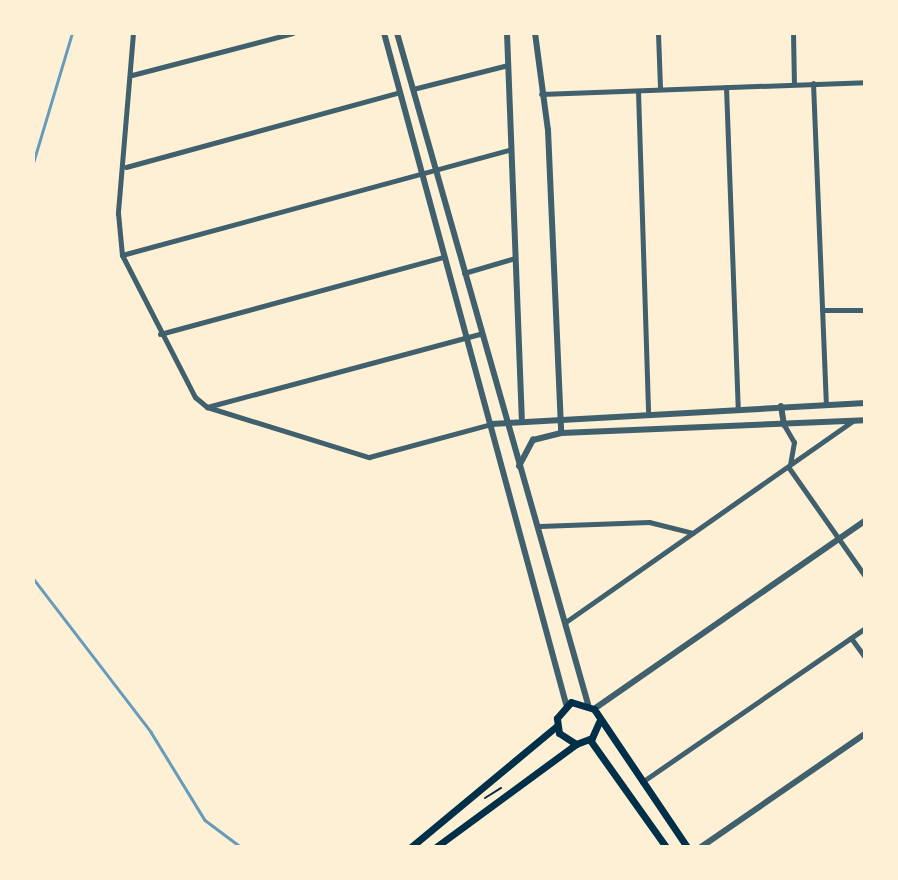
<!DOCTYPE html>
<style>
body{margin:0}
#map{position:relative;width:898px;height:880px;overflow:hidden;background:#fdf0d5;font-family:"Sofia Sans Condensed",sans-serif}
div>[style]{position:absolute}
[style*='--x']{left:calc(var(--x)*1px);top:calc(var(--y)*1px);width:calc(var(--w)*1px);rotate:calc(var(--a)*1deg)}
.stream>*{height:2.5px;margin:-1.25px;padding:0 1.25px;transform-origin:1.25px;border-radius:1.25px;background:#669bbc}
.path>*{height:2px;margin:-1px;padding:0 1px;transform-origin:1px;border-radius:1px;background:#003049}
.minor>*{height:5px;margin:-2.5px;padding:0 2.5px;transform-origin:2.5px;border-radius:2.5px;background:#3f606c}
.tertiary>*{height:6px;margin:-3px;padding:0 3px;transform-origin:3px;border-radius:3px;background:#3f606c}
.secondary>*{height:7px;margin:-3.5px;padding:0 3.5px;transform-origin:3.5px;border-radius:3.5px;background:#003049}
span{translate:-50% -50%;white-space:nowrap;text-align:center;line-height:1.15;-webkit-text-stroke:5px #fdf0d5;paint-order:stroke}
.frame{position:absolute;inset:0;border:35px solid #fdf0d5;pointer-events:none}
</style>
<div id="map">
<div class="stream">
<i style="--x:33;--y:163;--w:136;--a:-73.3"></i>
<i style="--x:33;--y:578;--w:194;--a:52.5"></i>
<i style="--x:151;--y:732;--w:103;--a:58.5"></i>
<i style="--x:205;--y:820;--w:45;--a:36.9"></i>
</div>
<div class="path">
<i style="--x:485;--y:798;--w:19;--a:-32"></i>
</div>
<div class="minor">
<i style="--x:133;--y:33;--w:181;--a:94.8"></i>
<i style="--x:118;--y:213;--w:42;--a:84.6"></i>
<i style="--x:122;--y:255;--w:160;--a:62.8"></i>
<i style="--x:195;--y:397;--w:16;--a:40"></i>
<i style="--x:207;--y:407;--w:170;--a:17.2"></i>
<i style="--x:369;--y:457;--w:126;--a:-15.1"></i>
<i style="--x:658;--y:33;--w:55;--a:87.9"></i>
<i style="--x:793;--y:33;--w:51;--a:88.9"></i>
<i style="--x:132;--y:75;--w:166;--a:-14.6"></i>
<i style="--x:813;--y:83;--w:321;--a:87.7"></i>
<i style="--x:726;--y:87;--w:321;--a:87.9"></i>
<i style="--x:413;--y:89;--w:98;--a:-14.2"></i>
<i style="--x:638;--y:91;--w:320;--a:88.2"></i>
<i style="--x:541;--y:94;--w:324;--a:-2.1"></i>
<i style="--x:126;--y:167;--w:284;--a:-15.3"></i>
<i style="--x:122;--y:255;--w:401;--a:-15.2"></i>
<i style="--x:464;--y:273;--w:53;--a:-16.4"></i>
<i style="--x:822;--y:310;--w:43;--a:0"></i>
<i style="--x:160;--y:334;--w:293;--a:-15.2"></i>
<i style="--x:207;--y:407;--w:283;--a:-15"></i>
<i style="--x:784;--y:425;--w:20;--a:60"></i>
<i style="--x:794;--y:442;--w:23;--a:100"></i>
<i style="--x:789;--y:468;--w:132;--a:54.9"></i>
<i style="--x:540;--y:526;--w:109;--a:-2.1"></i>
<i style="--x:649;--y:522;--w:45;--a:14"></i>
<i style="--x:567;--y:621;--w:350;--a:-35"></i>
<i style="--x:851;--y:638;--w:24;--a:54"></i>
<i style="--x:642;--y:782;--w:271;--a:-34.6"></i>
</div>
<div class="tertiary">
<i style="--x:384;--y:33;--w:695;--a:74.82"></i>
<i style="--x:397;--y:33;--w:698;--a:74.11"></i>
<i style="--x:507;--y:33;--w:385;--a:87.8"></i>
<i style="--x:535;--y:33;--w:98;--a:82.4"></i>
<i style="--x:548;--y:130;--w:303;--a:87.5"></i>
<i style="--x:781;--y:406;--w:19;--a:81"></i>
<i style="--x:491;--y:424;--w:375;--a:-3.2"></i>
<i style="--x:519;--y:466;--w:30;--a:-62"></i>
<i style="--x:533;--y:440;--w:29;--a:-14"></i>
<i style="--x:561;--y:433;--w:304;--a:-2.4"></i>
<i style="--x:594;--y:709;--w:330;--a:-34.8"></i>
<i style="--x:701;--y:847;--w:199;--a:-34.6"></i>
</div>
<div class="secondary">
<i style="--x:599;--y:722;--w:17;--a:114"></i>
<i style="--x:592;--y:738;--w:17;--a:159"></i>
<i style="--x:576;--y:744;--w:20;--a:-147"></i>
<i style="--x:559;--y:733;--w:15;--a:-98"></i>
<i style="--x:557;--y:718;--w:21;--a:-49"></i>
<i style="--x:571;--y:702;--w:24;--a:17"></i>
<i style="--x:594;--y:709;--w:166;--a:56"></i>
<i style="--x:590;--y:740;--w:131;--a:54.6"></i>
<i style="--x:411;--y:847;--w:190;--a:-39.7"></i>
<i style="--x:436;--y:847;--w:174;--a:-36.3"></i>
</div>
<div class="frame"></div>
</div>
